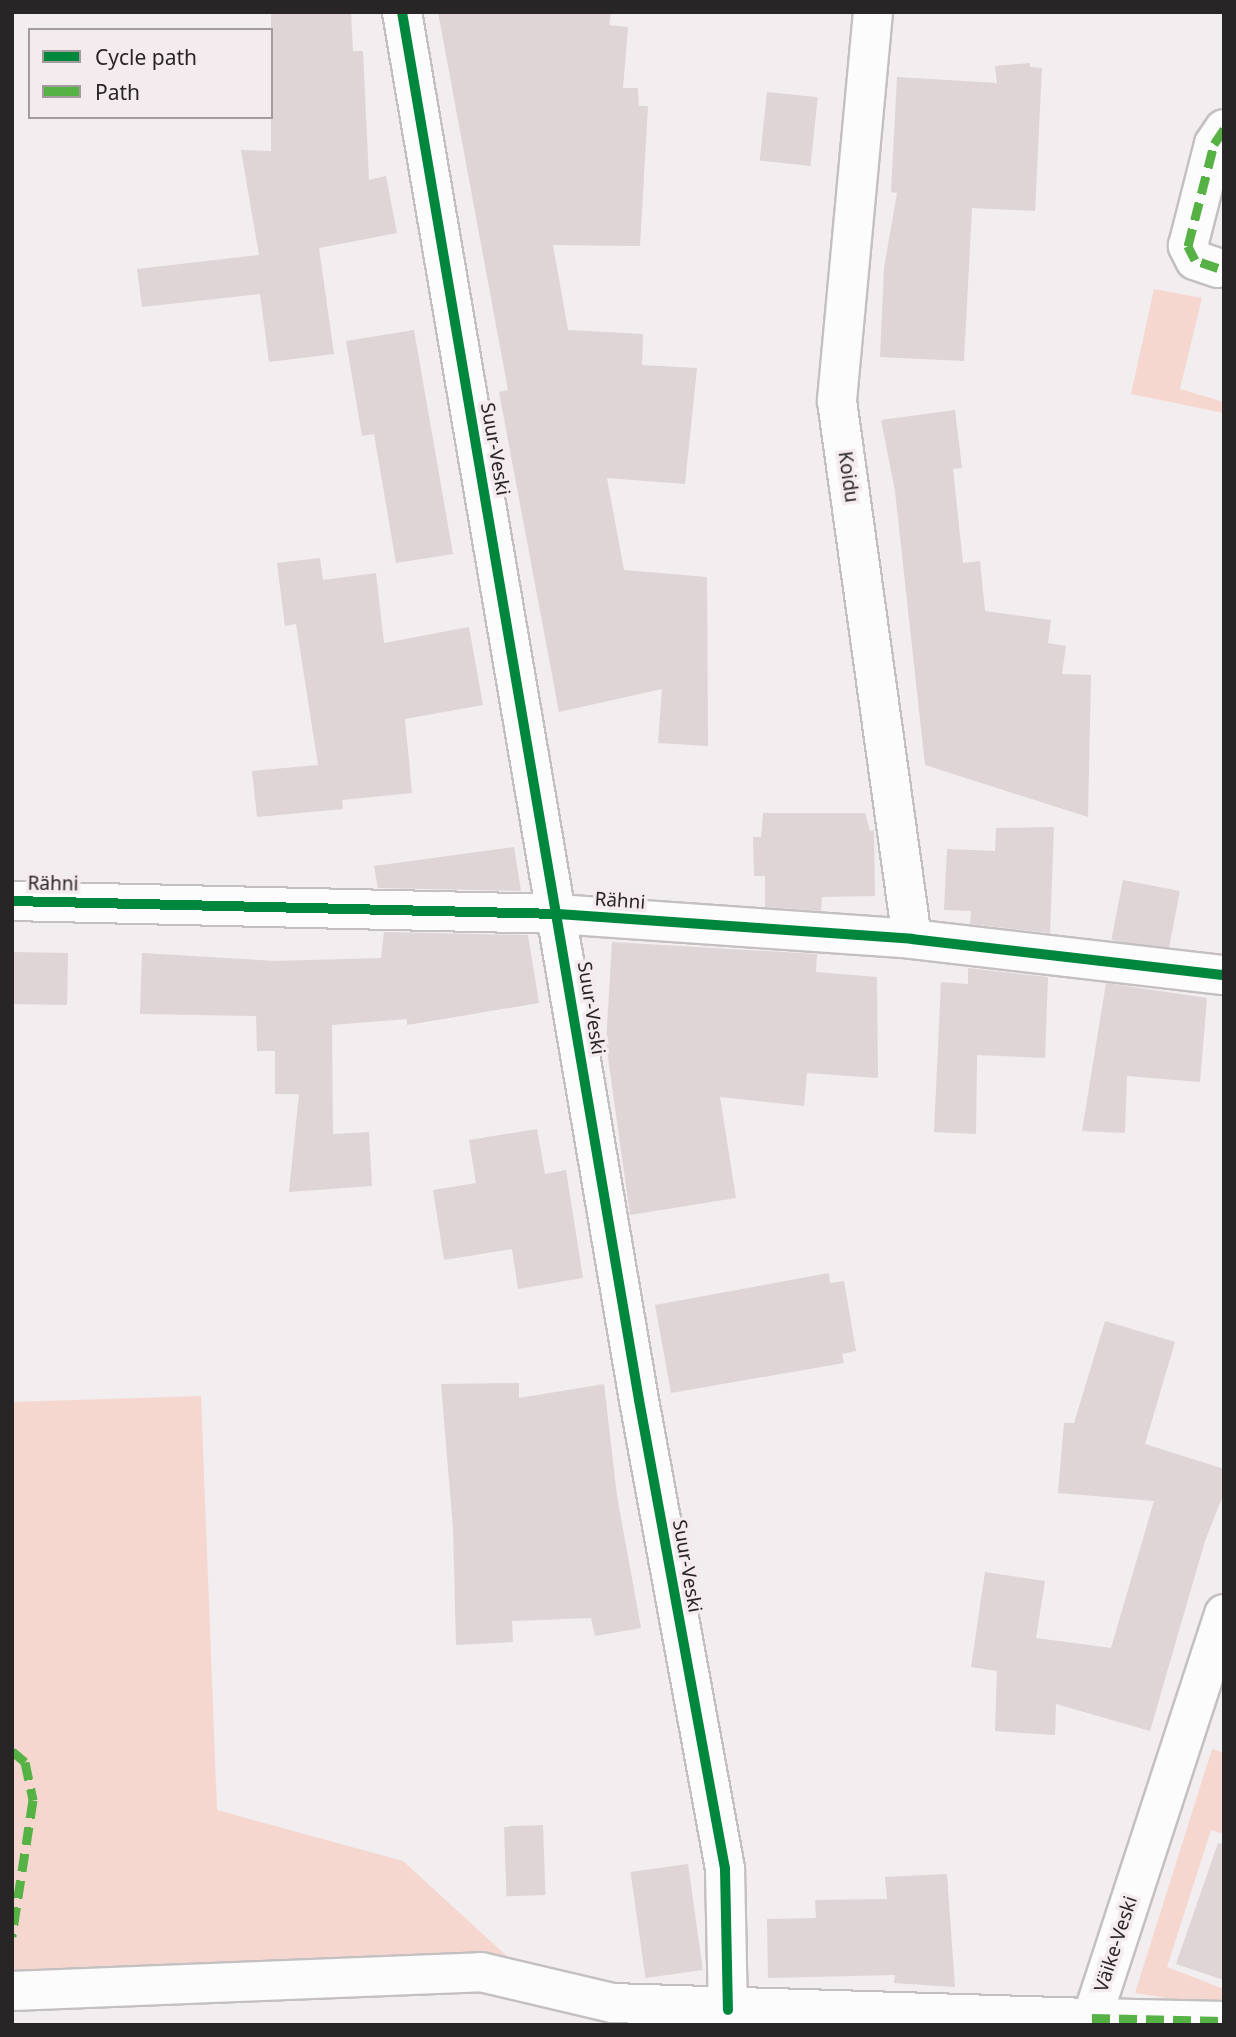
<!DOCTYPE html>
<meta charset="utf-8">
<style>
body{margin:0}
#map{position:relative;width:1236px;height:2037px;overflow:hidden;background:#f2edef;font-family:"Noto Sans",sans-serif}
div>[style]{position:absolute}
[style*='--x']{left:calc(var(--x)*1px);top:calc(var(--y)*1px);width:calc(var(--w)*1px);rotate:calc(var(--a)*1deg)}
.green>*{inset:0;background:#f5d7d0}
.building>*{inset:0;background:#dfd4d6;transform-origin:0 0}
.roads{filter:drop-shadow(2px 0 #c4c0c2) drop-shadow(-2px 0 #c4c0c2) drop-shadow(0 2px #c4c0c2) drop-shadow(0 -2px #c4c0c2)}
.minor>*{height:38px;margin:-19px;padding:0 19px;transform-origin:19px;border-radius:19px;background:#fdfcfd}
.quiet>*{height:9px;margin-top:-4.5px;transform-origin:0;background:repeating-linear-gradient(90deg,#56b245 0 18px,transparent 0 27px)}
.cycleway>*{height:10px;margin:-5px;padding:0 5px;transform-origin:5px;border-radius:5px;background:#00873e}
span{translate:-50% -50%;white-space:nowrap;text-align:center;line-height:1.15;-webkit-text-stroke:7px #f4ebef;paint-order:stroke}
.street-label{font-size:19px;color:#282526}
.frame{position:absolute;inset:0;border:14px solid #282526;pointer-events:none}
.legend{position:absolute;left:28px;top:28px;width:245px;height:91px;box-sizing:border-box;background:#f4ebef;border:2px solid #a29c9f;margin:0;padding:9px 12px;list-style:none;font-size:21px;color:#282526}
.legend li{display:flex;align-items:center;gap:14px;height:35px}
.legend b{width:35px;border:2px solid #a29c9f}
</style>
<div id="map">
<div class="green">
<i style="clip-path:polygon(1154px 289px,1202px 298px,1180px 389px,1224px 402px,1224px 413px,1131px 394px)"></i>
<i style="clip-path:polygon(201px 1396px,217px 1810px,403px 1861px,511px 1960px,12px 1977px,12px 1402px)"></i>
<i style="clip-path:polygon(1212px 1749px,1224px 1753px,1224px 1834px,1211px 1830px,1167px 1967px,1224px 1989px,1224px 2007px,1135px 1993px)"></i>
</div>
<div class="building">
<i style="clip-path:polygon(271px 12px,351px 12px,353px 51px,363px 51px,369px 180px,386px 176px,397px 233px,319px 248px,334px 354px,269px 362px,260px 294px,142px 307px,137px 269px,259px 255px,241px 150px,271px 151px)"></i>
<i style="clip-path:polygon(438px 12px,611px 12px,609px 25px,628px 27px,623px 88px,638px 88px,639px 106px,648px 106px,640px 246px,553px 245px,568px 330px,643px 334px,642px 365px,697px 368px,685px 484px,607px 478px,624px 570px,707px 577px,708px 746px,658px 743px,662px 689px,559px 712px,499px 392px,508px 390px)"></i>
<i style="clip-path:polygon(1030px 63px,1030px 67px,1042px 68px,1035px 211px,972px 208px,964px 361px,880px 357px,884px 268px,897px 193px,891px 192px,897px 77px,997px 83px,995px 66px)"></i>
<i style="left:767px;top:92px;width:51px;height:69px;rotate:6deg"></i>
<i style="clip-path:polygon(414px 330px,453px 554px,396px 563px,374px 434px,362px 436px,346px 341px)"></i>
<i style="clip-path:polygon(955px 410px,962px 468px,953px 469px,963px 563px,980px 561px,985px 611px,1051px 620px,1048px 643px,1066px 646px,1062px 674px,1091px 675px,1088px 817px,925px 765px,895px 491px,881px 420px)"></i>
<i style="clip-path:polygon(320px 558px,323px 580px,376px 573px,384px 643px,469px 627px,483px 705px,405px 719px,412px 793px,342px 800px,343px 809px,257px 817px,252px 771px,318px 765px,296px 624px,285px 626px,277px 563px)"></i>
<i style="clip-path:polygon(763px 813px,865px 813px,870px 831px,874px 830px,875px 896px,822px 897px,821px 911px,765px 907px,765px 876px,754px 876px,753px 837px,761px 837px)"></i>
<i style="clip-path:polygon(1054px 827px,1050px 933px,970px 924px,971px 911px,944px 910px,947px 849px,995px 851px,996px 828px)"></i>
<i style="clip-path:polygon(514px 847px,521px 891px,378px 888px,374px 866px)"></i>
<i style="left:1123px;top:880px;width:58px;height:61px;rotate:11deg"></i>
<i style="clip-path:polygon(384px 932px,528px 935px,539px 1003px,407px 1025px,407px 1019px,332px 1025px,333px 1134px,369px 1132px,372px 1186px,289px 1192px,299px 1094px,275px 1094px,275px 1051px,257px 1051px,256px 1016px,140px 1014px,142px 953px,275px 961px,381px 958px)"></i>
<i style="clip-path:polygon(612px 942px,817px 954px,816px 972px,877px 977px,878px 1078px,807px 1073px,804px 1106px,720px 1097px,736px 1198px,630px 1215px,606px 1043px)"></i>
<i style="left:12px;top:952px;width:56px;height:52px;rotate:1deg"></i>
<i style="clip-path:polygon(968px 968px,1048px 977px,1045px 1058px,977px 1055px,976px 1134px,934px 1132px,941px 982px,968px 984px)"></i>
<i style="clip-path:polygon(1106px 983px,1207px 998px,1200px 1082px,1127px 1076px,1125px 1133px,1082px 1131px)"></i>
<i style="clip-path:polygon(537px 1129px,545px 1174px,566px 1170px,583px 1278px,518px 1289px,512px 1249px,444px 1260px,433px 1190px,476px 1183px,469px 1140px)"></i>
<i style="clip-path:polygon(829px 1273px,830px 1283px,844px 1281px,856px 1351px,842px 1354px,844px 1363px,671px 1393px,655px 1305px)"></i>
<i style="clip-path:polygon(1105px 1321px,1175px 1342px,1145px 1444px,1224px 1469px,1224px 1493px,1205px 1541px,1150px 1731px,1056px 1704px,1055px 1735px,995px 1731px,997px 1671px,971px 1667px,985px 1572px,1045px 1581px,1036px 1638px,1111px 1648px,1154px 1501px,1058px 1493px,1064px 1423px,1074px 1423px)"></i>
<i style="clip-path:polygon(519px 1383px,519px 1398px,604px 1384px,617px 1496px,641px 1628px,595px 1636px,591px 1618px,512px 1621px,513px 1642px,456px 1645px,453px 1529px,441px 1384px)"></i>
<i style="left:543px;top:1825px;width:70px;height:39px;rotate:88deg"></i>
<i style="clip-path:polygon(1218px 1843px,1224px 1844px,1224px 1980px,1176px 1964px)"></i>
<i style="left:688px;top:1864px;width:107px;height:58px;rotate:82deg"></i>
<i style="clip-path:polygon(947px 1874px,955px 1987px,894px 1983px,895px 1975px,768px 1978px,767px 1919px,816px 1918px,815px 1900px,887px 1899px,885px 1877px)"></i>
</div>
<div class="roads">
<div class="minor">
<i style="--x:402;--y:12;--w:1408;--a:80.31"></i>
<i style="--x:639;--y:1400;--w:477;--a:79.6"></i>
<i style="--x:725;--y:1869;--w:141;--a:88.8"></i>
<i style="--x:873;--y:12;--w:391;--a:95.3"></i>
<i style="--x:837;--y:401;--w:543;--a:82.06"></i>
<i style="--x:1218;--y:268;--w:24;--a:-161"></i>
<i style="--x:1195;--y:260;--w:16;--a:-117"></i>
<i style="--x:1188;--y:246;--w:105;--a:-75.7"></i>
<i style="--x:1214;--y:144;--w:18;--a:-56"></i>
<i style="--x:12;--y:901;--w:546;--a:1.36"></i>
<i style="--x:558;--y:914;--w:355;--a:4"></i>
<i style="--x:912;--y:939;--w:314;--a:6.6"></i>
<i style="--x:12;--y:1991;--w:469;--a:-2.3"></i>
<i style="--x:481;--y:1972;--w:135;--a:13.3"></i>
<i style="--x:612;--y:2003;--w:480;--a:1.8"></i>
<i style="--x:1092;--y:2018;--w:425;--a:-71.9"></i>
<i style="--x:1092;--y:2018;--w:132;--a:1.3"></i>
</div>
</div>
<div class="quiet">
<i style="--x:1218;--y:268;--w:24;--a:-161"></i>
<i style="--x:1195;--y:260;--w:16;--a:-117"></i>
<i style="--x:1188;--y:246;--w:105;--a:-75.7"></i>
<i style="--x:1214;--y:144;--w:18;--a:-56"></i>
<i style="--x:12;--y:1751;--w:17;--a:40"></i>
<i style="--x:25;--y:1762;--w:39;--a:78"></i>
<i style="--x:33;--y:1800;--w:138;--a:98.8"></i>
<i style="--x:1092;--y:2018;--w:132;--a:1.3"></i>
</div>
<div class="cycleway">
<i style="--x:402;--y:12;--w:1408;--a:80.31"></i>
<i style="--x:639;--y:1400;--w:477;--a:79.6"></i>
<i style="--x:725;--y:1869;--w:141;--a:88.8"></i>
<i style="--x:12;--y:901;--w:546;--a:1.36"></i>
<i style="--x:558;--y:914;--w:355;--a:4"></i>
<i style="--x:912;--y:939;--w:314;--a:6.6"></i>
</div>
<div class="street-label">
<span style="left:495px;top:449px;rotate:80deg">Suur-Veski</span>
<span style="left:848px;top:477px;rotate:82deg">Koidu</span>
<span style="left:53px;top:884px;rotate:1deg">Rähni</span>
<span style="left:620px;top:901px;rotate:4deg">Rähni</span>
<span style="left:591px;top:1008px;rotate:81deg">Suur-Veski</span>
<span style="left:687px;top:1566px;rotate:80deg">Suur-Veski</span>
<span style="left:1116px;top:1944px;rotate:-72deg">Väike-Veski</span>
</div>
<div class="frame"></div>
<ul class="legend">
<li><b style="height:9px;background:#00873e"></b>Cycle path</li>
<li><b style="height:9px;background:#56b245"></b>Path</li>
</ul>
</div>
